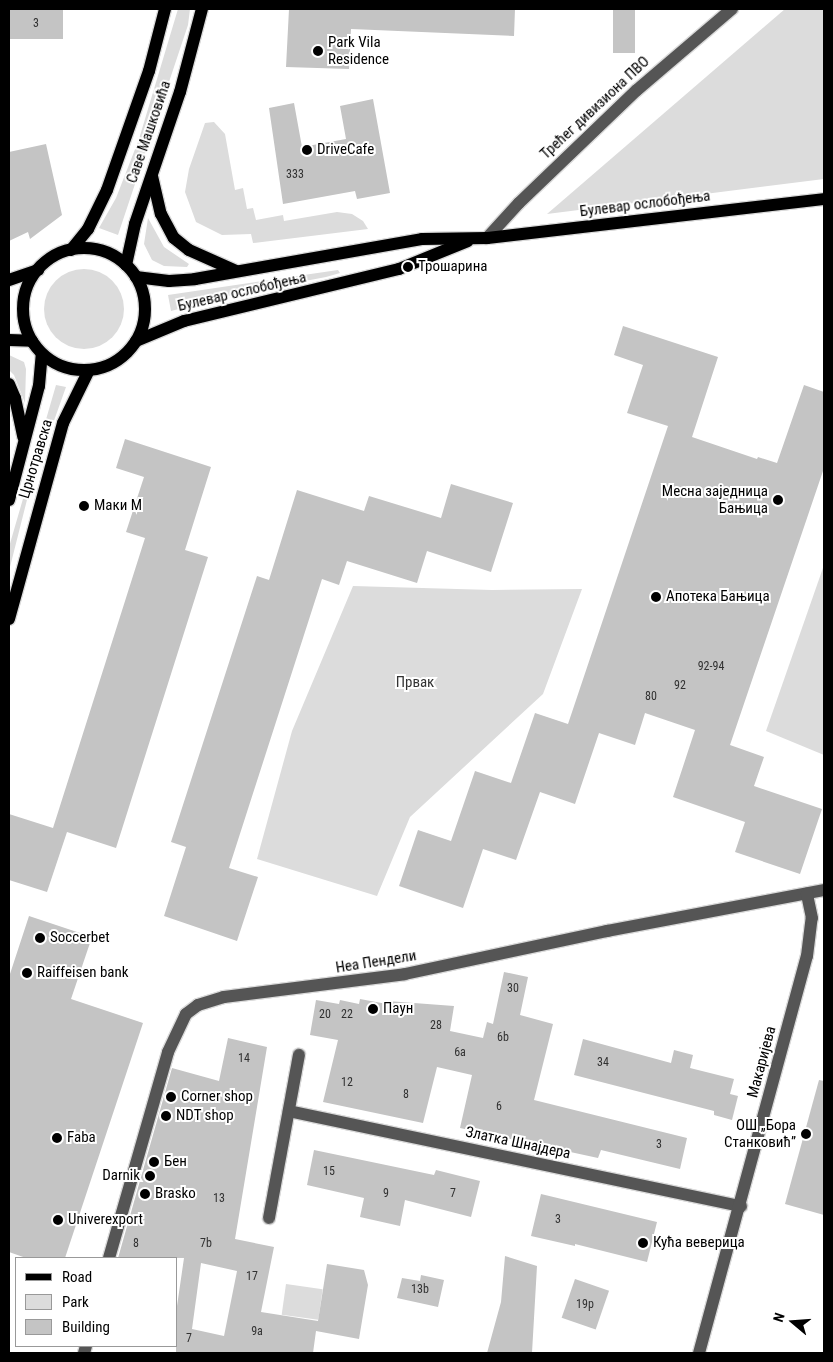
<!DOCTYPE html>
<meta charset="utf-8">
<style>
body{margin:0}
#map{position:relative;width:833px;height:1362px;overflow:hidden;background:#fff;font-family:"Roboto Condensed",sans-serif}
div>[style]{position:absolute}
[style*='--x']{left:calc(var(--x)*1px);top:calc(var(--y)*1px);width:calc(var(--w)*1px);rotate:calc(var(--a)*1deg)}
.green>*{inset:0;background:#dcdcdc;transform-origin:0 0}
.round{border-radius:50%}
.building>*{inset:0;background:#c4c4c4;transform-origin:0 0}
.roads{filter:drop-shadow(1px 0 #dbdbdb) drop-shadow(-1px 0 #dbdbdb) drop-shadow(0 1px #dbdbdb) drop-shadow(0 -1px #dbdbdb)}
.minor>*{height:12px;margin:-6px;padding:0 6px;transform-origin:6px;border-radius:6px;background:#555}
.major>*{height:12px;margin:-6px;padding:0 6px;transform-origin:6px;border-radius:6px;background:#000}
.major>.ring{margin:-6px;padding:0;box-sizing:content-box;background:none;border:12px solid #000;border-radius:50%}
.dots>*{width:14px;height:14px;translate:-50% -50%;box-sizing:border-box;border:2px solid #fff;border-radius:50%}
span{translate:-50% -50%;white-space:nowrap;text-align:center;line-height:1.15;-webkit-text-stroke:4px #fff;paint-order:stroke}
.number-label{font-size:12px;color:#313131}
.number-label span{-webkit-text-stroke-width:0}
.poi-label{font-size:15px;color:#000}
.left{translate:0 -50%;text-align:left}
.right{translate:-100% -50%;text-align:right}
.street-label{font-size:15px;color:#000}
.park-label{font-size:15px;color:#333}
.frame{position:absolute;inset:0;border:10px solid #000;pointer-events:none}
.legend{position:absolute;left:15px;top:1257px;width:162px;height:90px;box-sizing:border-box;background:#fff;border:1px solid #999;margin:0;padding:6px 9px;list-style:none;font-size:15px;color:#000}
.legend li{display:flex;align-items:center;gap:10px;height:25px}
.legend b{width:25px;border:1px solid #999}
.north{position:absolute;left:768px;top:1297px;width:50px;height:50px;-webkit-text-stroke:4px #fff;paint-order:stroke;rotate:288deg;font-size:14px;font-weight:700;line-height:20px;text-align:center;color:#000}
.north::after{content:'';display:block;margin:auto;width:18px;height:22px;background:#000;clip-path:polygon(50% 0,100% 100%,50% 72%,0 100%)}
</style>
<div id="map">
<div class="green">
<i style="clip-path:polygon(178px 9px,190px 9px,188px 25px,118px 235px,99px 228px,116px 198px,139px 139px)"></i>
<i style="clip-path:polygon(785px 9px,824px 9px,824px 179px,547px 214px)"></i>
<i style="clip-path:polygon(214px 122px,225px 134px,235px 190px,243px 188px,247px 209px,253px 208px,256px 220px,283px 215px,284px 221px,337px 212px,352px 214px,363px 221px,368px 229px,253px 243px,251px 234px,222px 235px,196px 222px,185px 192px,189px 169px,205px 123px)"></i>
<i style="clip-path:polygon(148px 218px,164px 247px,189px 264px,187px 267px,164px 266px,152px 260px,144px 244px)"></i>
<i class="round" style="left:44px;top:269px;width:80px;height:80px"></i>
<i style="clip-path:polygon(338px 270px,340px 273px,326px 277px,232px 295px,171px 311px,168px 295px)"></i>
<i style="clip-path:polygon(9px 355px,24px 362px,26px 369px,25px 403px,14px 375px,9px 370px)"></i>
<i style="clip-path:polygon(56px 385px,66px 387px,30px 488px,9px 571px,9px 547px)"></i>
<i style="clip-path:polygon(824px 565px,824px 755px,766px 731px)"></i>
<i style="clip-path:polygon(353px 586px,492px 590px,582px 589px,543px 694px,410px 817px,377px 896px,257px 859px,292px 731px)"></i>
<i style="left:286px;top:1284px;width:37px;height:31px;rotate:8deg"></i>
</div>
<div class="building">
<i style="left:9px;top:9px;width:54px;height:30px"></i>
<i style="clip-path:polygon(289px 9px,515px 9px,514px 36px,351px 29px,349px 69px,286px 67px)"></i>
<i style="left:613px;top:9px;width:22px;height:44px"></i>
<i style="clip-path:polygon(373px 99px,390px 193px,357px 199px,355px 191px,283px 204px,269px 108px,294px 103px,302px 147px,346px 139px,340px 106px)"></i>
<i style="clip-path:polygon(46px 144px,62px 215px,30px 239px,28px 232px,9px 241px,9px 152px)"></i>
<i style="clip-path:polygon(623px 326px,718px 357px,692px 437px,757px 459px,758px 457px,777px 463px,804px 385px,824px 392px,824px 468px,730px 745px,764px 757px,754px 786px,822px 809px,800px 874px,735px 852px,745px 822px,673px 797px,695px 730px,645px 713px,635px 745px,599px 733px,575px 804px,540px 792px,516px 860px,483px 849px,463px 908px,399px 886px,418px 830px,451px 841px,475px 771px,511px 783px,535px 713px,568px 724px,668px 426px,627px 413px,643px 365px,614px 355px)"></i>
<i style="clip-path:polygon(125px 439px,211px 467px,185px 550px,208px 557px,116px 848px,67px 832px,47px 892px,9px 880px,9px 814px,53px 828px,145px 538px,126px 532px,144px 477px,116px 468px)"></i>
<i style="clip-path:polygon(451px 484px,513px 503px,491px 572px,427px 551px,417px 583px,347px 561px,339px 585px,322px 579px,229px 868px,258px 877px,237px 941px,164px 916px,186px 847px,171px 842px,257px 576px,269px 580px,297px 490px,364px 511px,369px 496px,441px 518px)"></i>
<i style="clip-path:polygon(29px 916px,92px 937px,71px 999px,143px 1023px,65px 1258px,26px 1258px,9px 1252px,9px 977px)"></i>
<i style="clip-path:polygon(504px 972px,528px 977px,520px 1015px,553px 1024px,534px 1100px,687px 1138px,680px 1169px,601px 1150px,598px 1158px,460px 1128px,472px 1075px,437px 1067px,423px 1123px,323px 1102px,338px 1040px,310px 1035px,316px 1000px,339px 1004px,340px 1000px,359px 1004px,360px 999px,387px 1004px,387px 1001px,454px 1006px,450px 1031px,483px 1038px,487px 1022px,493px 1024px)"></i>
<i style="clip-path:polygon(evenodd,228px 1038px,267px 1047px,235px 1239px,274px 1247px,261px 1312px,318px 1321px,327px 1264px,364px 1270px,368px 1285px,359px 1339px,316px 1331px,313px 1353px,176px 1353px,176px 1313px,184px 1258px,118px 1258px,172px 1068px,219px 1081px,228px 1038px,201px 1263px,237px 1271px,224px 1336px,192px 1329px,201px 1263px)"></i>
<i style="clip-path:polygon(583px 1039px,671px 1063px,674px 1050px,693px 1055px,690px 1068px,734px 1079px,730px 1094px,738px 1096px,732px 1120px,714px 1115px,714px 1111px,574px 1075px)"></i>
<i style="clip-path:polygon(819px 1080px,824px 1081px,824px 1215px,785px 1204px)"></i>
<i style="clip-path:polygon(314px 1150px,434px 1175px,436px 1170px,480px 1181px,471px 1217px,405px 1200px,400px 1226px,360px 1217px,364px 1198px,307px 1185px)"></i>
<i style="clip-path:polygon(541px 1194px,657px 1222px,647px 1262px,575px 1244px,575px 1246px,531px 1236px)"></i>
<i style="clip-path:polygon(505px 1256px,537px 1266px,532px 1353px,487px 1353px,501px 1302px)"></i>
<i style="clip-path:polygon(421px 1275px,444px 1280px,438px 1307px,397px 1298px,402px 1278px,420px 1281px)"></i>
<i style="left:575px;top:1279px;width:36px;height:41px;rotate:19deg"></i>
</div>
<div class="roads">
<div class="minor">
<i style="--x:487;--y:238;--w:47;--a:-47.6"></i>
<i style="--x:519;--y:203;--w:163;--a:-43.8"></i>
<i style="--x:637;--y:90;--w:125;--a:-40.5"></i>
<i style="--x:289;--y:1111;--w:462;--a:11.9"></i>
<i style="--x:269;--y:1218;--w:166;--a:-79.6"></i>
<i style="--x:109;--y:1258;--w:214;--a:-74"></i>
<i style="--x:168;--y:1052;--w:42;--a:-64.7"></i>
<i style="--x:186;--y:1014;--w:15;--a:-37"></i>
<i style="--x:198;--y:1005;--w:27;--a:-17"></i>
<i style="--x:224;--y:997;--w:182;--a:-7.2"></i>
<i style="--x:405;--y:974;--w:207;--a:-12"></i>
<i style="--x:607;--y:931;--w:221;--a:-10.7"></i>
<i style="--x:84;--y:1353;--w:7;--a:-74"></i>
<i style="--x:699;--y:1353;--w:411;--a:-74.8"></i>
<i style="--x:807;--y:956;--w:38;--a:-83"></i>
<i style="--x:812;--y:918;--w:25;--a:-102"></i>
</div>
<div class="major">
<i style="--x:152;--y:176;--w:39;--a:77"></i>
<i style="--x:161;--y:214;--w:27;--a:62"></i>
<i style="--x:174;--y:238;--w:19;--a:39"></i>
<i style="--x:189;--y:250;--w:51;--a:24.1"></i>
<i class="ring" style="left:23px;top:248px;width:110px;height:110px"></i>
<i style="--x:71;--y:250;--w:27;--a:-51"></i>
<i style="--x:88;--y:229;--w:43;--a:-64"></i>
<i style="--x:107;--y:190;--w:126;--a:-70.6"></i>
<i style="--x:149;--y:71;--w:64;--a:-75.5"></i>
<i style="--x:126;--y:265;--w:42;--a:-77.6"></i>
<i style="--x:135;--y:224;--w:139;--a:-71.2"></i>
<i style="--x:180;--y:92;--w:86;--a:-75.2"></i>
<i style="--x:136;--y:277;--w:33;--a:7"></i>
<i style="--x:169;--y:281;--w:26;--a:-4"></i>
<i style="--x:195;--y:279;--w:230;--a:-10"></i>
<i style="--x:422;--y:239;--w:65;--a:-0.9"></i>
<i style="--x:487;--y:238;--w:339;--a:-6.6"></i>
<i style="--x:9;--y:280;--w:31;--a:-19"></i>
<i style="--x:9;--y:340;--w:23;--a:2"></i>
<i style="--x:136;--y:341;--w:52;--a:-22.6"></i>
<i style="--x:184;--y:321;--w:221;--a:-13.6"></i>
<i style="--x:399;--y:269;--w:74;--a:-22.1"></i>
<i style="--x:9;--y:384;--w:15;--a:67"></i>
<i style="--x:15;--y:398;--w:40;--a:78"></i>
<i style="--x:9;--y:500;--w:118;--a:-75.3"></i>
<i style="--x:39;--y:386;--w:32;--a:-85"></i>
<i style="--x:9;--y:619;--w:203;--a:-74.6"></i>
<i style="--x:63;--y:423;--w:59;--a:-63.9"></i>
</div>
</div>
<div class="dots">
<i style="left:318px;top:51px;background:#000"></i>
<i style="left:307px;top:150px;background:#000"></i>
<i style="left:408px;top:267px;background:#000"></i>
<i style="left:778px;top:500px;background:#000"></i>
<i style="left:84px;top:506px;background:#000"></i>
<i style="left:656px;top:597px;background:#000"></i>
<i style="left:40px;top:938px;background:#000"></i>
<i style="left:27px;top:973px;background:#000"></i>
<i style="left:373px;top:1009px;background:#000"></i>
<i style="left:171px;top:1097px;background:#000"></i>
<i style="left:166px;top:1116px;background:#000"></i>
<i style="left:806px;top:1134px;background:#000"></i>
<i style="left:57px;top:1138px;background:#000"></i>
<i style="left:154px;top:1162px;background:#000"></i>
<i style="left:150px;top:1176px;background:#000"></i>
<i style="left:145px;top:1194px;background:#000"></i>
<i style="left:58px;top:1220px;background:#000"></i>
<i style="left:643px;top:1243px;background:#000"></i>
</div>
<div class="number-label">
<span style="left:36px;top:24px">3</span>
<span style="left:295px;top:175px">333</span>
<span style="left:711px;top:667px">92-94</span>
<span style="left:680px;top:686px">92</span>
<span style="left:651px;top:697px">80</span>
<span style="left:513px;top:989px">30</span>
<span style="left:325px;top:1015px">20</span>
<span style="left:347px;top:1015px">22</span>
<span style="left:436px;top:1026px">28</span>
<span style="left:503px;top:1038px">6b</span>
<span style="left:460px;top:1053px">6a</span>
<span style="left:244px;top:1059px">14</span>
<span style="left:603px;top:1063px">34</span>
<span style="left:347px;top:1083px">12</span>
<span style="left:406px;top:1095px">8</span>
<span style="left:499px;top:1107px">6</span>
<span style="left:659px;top:1145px">3</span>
<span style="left:329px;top:1172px">15</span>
<span style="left:386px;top:1194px">9</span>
<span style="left:453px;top:1194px">7</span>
<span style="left:219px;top:1199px">13</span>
<span style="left:558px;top:1220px">3</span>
<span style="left:136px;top:1244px">8</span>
<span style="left:206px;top:1244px">7b</span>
<span style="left:252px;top:1277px">17</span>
<span style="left:420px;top:1290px">13b</span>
<span style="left:585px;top:1305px">19p</span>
<span style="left:257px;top:1332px">9a</span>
<span style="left:189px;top:1339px">7</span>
</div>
<div class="poi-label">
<span class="left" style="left:328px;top:51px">Park Vila<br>Residence</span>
<span class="left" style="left:317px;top:150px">DriveCafe</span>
<span class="left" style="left:418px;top:267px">Трошарина</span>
<span class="right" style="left:768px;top:500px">Месна заједница<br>Бањица</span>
<span class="left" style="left:94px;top:506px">Маки М</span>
<span class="left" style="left:666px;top:597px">Апотека Бањица</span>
<span class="left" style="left:50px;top:938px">Soccerbet</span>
<span class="left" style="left:37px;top:973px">Raiffeisen bank</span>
<span class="left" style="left:383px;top:1009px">Паун</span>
<span class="left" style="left:181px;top:1097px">Corner shop</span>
<span class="left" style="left:176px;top:1116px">NDT shop</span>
<span class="right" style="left:796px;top:1134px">ОШ „Бора<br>Станковић”</span>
<span class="left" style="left:67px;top:1138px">Faba</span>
<span class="left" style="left:164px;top:1162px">Бен</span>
<span class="right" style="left:140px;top:1176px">Darnik</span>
<span class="left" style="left:155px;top:1194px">Brasko</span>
<span class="left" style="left:68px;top:1220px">Univerexport</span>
<span class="left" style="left:653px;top:1243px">Кућа веверица</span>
</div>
<div class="street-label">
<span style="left:595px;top:108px;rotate:-43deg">Трећег дивизиона ПВО</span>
<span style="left:149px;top:132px;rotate:-71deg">Саве Машковића</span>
<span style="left:645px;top:204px;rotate:-7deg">Булевар ослобођења</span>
<span style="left:242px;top:292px;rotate:-13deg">Булевар ослобођења</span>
<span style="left:36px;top:459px;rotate:-73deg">Црнотравска</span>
<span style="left:376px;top:962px;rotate:-9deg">Неа Пендели</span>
<span style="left:762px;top:1062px;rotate:-75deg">Макаријева</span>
<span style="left:518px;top:1143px;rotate:12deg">Златка Шнајдера</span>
</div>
<div class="park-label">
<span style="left:415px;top:683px">Првак</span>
</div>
<div class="frame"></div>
<ul class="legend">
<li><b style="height:6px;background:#000"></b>Road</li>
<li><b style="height:14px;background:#dcdcdc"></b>Park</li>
<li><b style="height:14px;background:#c4c4c4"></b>Building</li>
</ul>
<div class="north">N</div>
</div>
